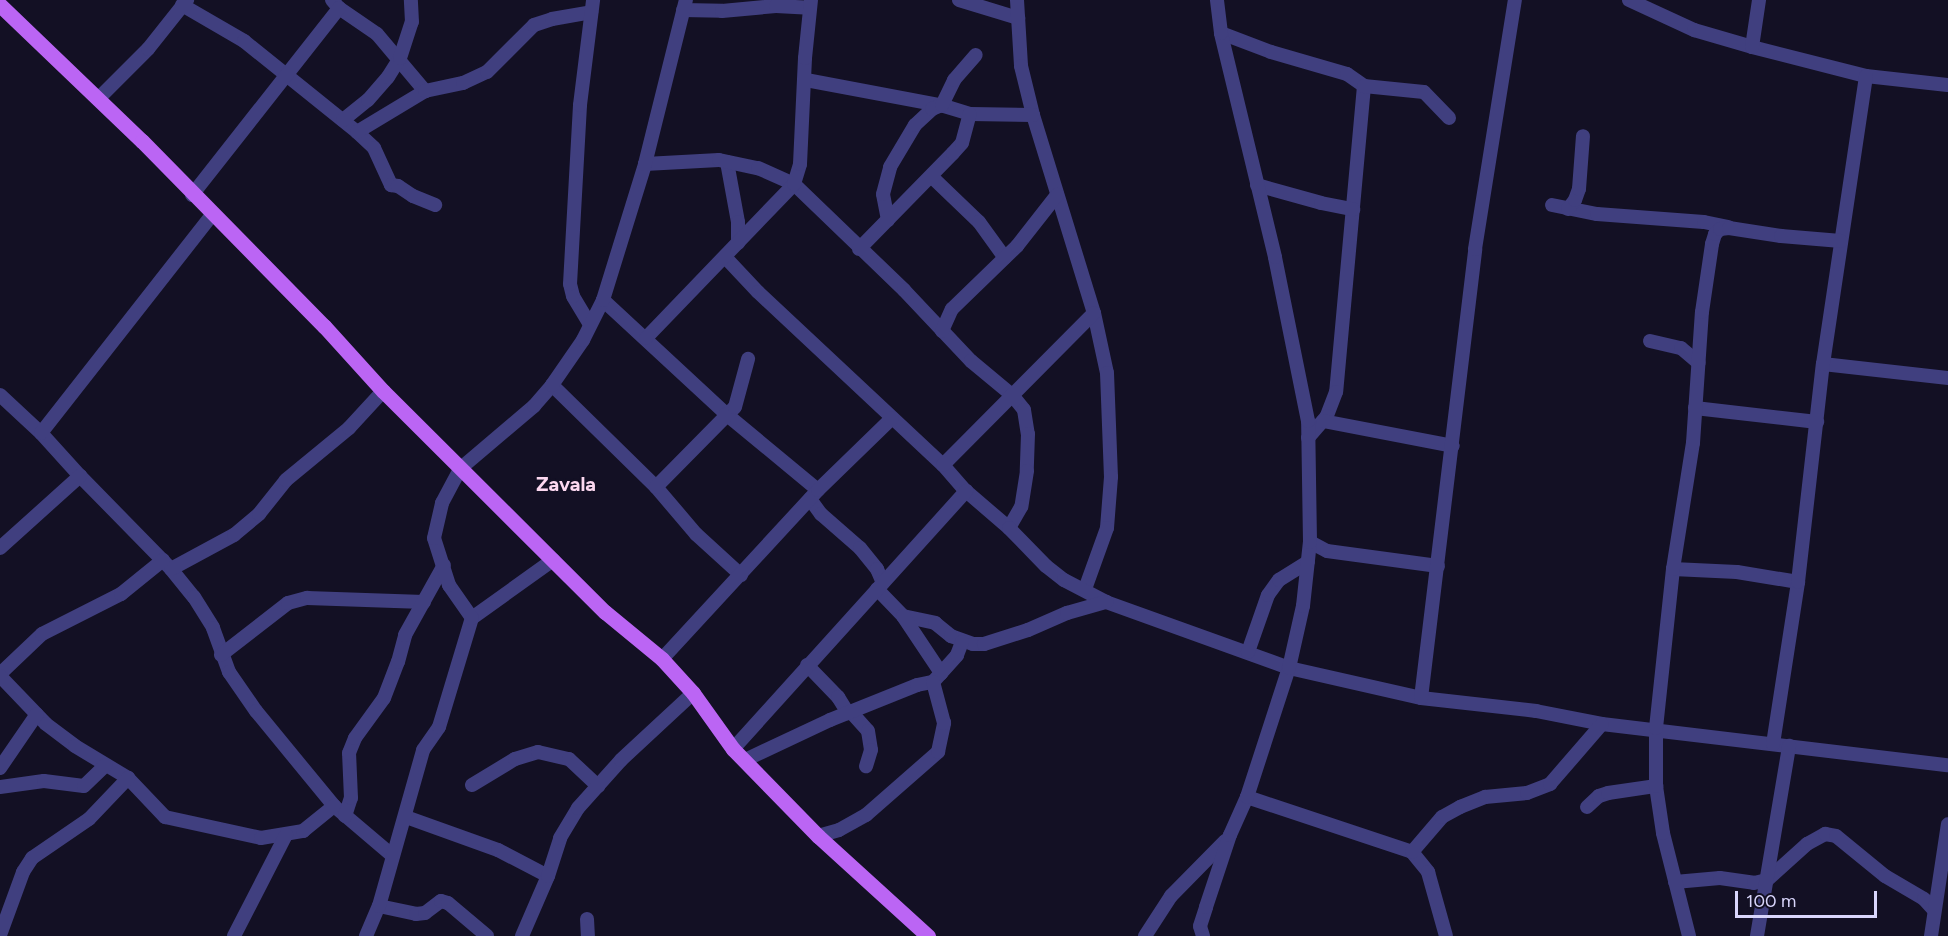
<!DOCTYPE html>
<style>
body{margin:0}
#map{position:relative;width:1948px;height:936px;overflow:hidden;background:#131024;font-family:Figtree,sans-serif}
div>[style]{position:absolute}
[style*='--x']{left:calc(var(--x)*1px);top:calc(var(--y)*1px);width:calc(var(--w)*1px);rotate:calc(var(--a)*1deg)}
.minor>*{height:14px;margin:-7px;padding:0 7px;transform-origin:7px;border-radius:7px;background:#403f7f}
.major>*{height:15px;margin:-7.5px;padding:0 7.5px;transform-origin:7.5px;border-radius:7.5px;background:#bb65f4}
span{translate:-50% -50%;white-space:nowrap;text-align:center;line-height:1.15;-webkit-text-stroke:4.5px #131024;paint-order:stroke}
.quarter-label{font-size:20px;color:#fcd8f0;font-weight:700}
.scale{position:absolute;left:1735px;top:891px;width:142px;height:27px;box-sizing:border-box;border:3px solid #d9d6fc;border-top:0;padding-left:8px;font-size:18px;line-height:21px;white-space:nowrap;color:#d9d6fc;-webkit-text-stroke:4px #131024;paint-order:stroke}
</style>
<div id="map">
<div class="minor">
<i style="--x:332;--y:0;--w:11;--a:49"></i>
<i style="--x:339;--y:8;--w:46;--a:34.4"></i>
<i style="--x:377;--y:34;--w:75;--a:49.9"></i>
<i style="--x:959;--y:0;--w:62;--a:17"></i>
<i style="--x:1017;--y:0;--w:66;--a:86.5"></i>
<i style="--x:1021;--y:66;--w:50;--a:76.2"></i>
<i style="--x:1033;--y:115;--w:207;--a:72.9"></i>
<i style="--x:1094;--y:313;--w:61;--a:77.8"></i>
<i style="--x:1107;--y:373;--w:104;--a:87.8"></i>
<i style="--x:1111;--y:477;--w:51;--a:94.5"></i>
<i style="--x:1107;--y:528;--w:65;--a:109.8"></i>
<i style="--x:1629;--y:0;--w:72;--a:24.8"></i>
<i style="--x:1694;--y:30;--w:60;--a:16.3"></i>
<i style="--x:1752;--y:47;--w:118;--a:14.3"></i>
<i style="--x:1866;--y:76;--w:82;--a:6.3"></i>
<i style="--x:182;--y:5;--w:72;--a:30.1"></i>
<i style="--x:244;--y:41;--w:145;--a:38.8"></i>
<i style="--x:357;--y:132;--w:23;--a:43"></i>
<i style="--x:374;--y:148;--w:41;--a:65.3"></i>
<i style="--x:391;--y:185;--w:7;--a:8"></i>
<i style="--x:398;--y:186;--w:18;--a:34"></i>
<i style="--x:413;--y:196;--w:24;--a:22"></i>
<i style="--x:683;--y:10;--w:39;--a:1"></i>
<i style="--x:722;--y:11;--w:54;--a:-5.3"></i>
<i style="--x:776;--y:6;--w:33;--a:3"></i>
<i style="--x:1221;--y:33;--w:53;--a:20.8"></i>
<i style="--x:1271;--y:52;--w:79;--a:16.1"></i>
<i style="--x:1347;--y:74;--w:21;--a:35"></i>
<i style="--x:1364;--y:86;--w:307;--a:95.2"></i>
<i style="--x:1336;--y:392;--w:26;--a:111"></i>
<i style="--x:1327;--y:416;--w:29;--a:131"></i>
<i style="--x:1752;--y:47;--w:48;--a:-81.5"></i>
<i style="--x:806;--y:80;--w:140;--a:10.7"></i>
<i style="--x:944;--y:106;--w:27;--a:17"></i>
<i style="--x:970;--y:114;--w:63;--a:0.9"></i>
<i style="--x:1364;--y:86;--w:60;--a:5.7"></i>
<i style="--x:1424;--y:92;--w:36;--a:46"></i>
<i style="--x:98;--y:99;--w:71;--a:-45"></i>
<i style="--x:148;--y:49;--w:63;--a:-51.5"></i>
<i style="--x:343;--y:120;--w:32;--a:-39"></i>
<i style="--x:368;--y:100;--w:30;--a:-49"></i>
<i style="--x:388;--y:77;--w:22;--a:-58"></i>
<i style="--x:400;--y:58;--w:38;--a:-72"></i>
<i style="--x:412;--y:22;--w:22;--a:-93"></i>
<i style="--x:357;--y:132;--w:79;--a:-31.1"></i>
<i style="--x:425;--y:91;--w:39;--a:-12"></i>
<i style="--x:463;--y:83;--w:26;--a:-25"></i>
<i style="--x:487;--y:72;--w:66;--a:-45"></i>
<i style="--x:534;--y:25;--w:19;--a:-18"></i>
<i style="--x:552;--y:19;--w:40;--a:-10"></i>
<i style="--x:727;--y:162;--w:61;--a:79.6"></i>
<i style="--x:738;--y:222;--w:21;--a:90"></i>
<i style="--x:645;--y:164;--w:74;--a:-3.1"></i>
<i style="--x:719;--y:160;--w:40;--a:12"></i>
<i style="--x:758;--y:168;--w:39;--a:24"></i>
<i style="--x:794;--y:184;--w:153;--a:43.9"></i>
<i style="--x:904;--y:290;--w:98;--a:46.7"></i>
<i style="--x:971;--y:361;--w:53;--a:39.7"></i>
<i style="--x:1012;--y:395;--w:19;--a:51"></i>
<i style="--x:1024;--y:410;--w:24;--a:81"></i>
<i style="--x:1028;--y:434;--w:37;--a:92"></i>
<i style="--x:1027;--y:471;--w:36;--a:99"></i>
<i style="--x:1021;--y:507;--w:24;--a:120"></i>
<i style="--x:932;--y:177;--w:65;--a:43.8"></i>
<i style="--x:979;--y:222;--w:44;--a:54.2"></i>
<i style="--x:1257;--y:185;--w:66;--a:15.7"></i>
<i style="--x:1321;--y:203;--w:33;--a:11"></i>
<i style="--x:192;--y:195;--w:238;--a:-51.8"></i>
<i style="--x:1552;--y:205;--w:46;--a:11.3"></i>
<i style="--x:1597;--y:214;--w:107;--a:4.3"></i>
<i style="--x:1704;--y:222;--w:25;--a:12"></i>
<i style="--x:1568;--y:209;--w:11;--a:-52"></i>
<i style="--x:1575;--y:200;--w:12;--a:-70"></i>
<i style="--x:1579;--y:189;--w:53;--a:-85.7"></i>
<i style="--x:888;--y:220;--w:26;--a:-101"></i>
<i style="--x:883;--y:194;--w:28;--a:-75"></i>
<i style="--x:890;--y:167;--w:49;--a:-59.2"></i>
<i style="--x:915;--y:125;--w:23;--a:-43"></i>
<i style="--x:932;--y:109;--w:11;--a:-22"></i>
<i style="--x:942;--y:105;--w:28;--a:-64"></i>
<i style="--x:954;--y:80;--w:33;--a:-49"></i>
<i style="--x:859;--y:249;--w:134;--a:-45.6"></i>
<i style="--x:953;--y:153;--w:13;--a:-48"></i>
<i style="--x:962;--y:143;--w:30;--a:-75"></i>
<i style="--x:725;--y:257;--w:48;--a:46.7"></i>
<i style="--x:758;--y:292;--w:253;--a:43.1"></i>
<i style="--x:943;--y:465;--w:35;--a:49"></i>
<i style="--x:966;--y:491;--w:57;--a:40.7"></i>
<i style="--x:1009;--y:528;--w:53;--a:45.8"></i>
<i style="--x:1046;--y:566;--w:23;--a:38"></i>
<i style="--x:1064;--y:580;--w:47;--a:27.6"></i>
<i style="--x:1106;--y:602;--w:195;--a:19.8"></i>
<i style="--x:1289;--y:668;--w:135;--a:12.8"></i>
<i style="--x:1421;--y:698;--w:116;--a:6.4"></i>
<i style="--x:1536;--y:711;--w:67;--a:11.1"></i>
<i style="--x:1602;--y:724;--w:348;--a:6.8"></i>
<i style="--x:603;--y:300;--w:168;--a:42.8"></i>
<i style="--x:726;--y:414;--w:119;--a:39.6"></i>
<i style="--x:589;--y:323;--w:31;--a:-121"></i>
<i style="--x:573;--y:296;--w:12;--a:-104"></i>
<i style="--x:570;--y:284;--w:179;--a:-86.8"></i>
<i style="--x:580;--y:105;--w:106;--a:-82.9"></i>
<i style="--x:942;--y:331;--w:24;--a:-66"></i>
<i style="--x:952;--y:309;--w:91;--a:-44.1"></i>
<i style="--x:1017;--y:246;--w:65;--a:-51.9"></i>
<i style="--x:646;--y:338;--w:214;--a:-46.1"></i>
<i style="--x:794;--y:184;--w:21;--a:-73"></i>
<i style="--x:800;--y:164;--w:106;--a:-87.3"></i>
<i style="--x:805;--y:58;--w:58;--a:-84.1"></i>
<i style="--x:1650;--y:341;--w:32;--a:13"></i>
<i style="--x:1681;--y:348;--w:23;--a:40"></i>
<i style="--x:1823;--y:364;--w:126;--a:6.4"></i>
<i style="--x:552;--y:385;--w:146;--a:44.4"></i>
<i style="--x:656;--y:487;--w:62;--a:49.6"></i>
<i style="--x:696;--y:534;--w:61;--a:42.3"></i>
<i style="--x:0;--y:395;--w:56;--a:42.8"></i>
<i style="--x:41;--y:433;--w:58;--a:47.8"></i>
<i style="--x:80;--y:476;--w:130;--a:45.6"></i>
<i style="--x:171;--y:569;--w:36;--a:51"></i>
<i style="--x:194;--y:597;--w:36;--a:58"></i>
<i style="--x:213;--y:628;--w:47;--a:70"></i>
<i style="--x:229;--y:672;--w:47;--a:55.3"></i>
<i style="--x:256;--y:711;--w:123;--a:50.6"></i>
<i style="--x:334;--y:806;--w:77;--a:40.3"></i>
<i style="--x:1695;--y:408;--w:123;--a:6.5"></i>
<i style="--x:1323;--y:421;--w:132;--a:10.9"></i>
<i style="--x:41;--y:433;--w:277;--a:-51.9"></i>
<i style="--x:943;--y:465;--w:214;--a:-45.2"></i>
<i style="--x:656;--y:487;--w:112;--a:-45.4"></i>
<i style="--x:735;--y:407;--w:50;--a:-74.8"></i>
<i style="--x:810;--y:499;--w:19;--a:54"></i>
<i style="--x:821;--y:514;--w:52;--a:41.1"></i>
<i style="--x:860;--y:548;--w:27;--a:51"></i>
<i style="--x:877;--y:569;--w:15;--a:67"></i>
<i style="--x:1310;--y:542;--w:19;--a:28"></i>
<i style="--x:1327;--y:551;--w:112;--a:7.7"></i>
<i style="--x:0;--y:548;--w:108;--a:-42"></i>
<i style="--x:171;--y:569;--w:72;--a:-28.4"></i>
<i style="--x:234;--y:535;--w:33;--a:-40"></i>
<i style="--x:259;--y:514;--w:43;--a:-51.5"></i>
<i style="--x:286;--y:480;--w:82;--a:-39.5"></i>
<i style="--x:349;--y:428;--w:50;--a:-47.4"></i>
<i style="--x:1673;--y:569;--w:64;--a:2.7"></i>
<i style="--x:1737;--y:572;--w:62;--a:9.3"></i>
<i style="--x:877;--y:589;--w:37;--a:46"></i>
<i style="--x:903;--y:616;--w:33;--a:12"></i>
<i style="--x:935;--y:623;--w:21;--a:39"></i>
<i style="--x:951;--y:636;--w:23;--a:20"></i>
<i style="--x:973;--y:644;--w:11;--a:0"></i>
<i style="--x:984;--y:644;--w:46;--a:-17.7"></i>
<i style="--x:1028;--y:630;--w:43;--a:-23.6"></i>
<i style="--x:1067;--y:613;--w:41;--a:-15.8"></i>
<i style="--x:903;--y:616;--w:69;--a:56.3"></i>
<i style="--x:472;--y:618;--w:100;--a:-35.6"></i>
<i style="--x:1248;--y:652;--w:60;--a:-70.7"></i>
<i style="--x:1268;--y:595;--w:19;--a:-54"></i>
<i style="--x:1279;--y:580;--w:34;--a:-32"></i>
<i style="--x:221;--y:655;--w:85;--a:-37.8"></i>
<i style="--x:288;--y:603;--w:20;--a:-15"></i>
<i style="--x:307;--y:598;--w:117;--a:2"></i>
<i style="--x:662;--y:659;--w:230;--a:-47.3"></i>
<i style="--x:818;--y:490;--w:103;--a:-44.2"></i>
<i style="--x:807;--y:665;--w:45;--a:45.9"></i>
<i style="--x:838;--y:697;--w:19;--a:58"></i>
<i style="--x:0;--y:674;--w:58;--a:-43.6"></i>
<i style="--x:42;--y:634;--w:89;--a:-26.9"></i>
<i style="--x:121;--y:594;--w:54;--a:-39"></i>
<i style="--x:0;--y:676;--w:66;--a:46.2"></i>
<i style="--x:46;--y:724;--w:36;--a:37"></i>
<i style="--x:75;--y:746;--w:62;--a:31.1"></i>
<i style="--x:128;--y:778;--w:54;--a:46.5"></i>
<i style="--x:165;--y:817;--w:98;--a:12.3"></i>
<i style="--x:261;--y:838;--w:43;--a:-9.5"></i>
<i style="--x:303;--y:831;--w:40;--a:-39"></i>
<i style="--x:1421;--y:698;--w:452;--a:-83.1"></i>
<i style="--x:1475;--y:249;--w:252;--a:-80.9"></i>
<i style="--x:851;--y:712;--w:25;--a:48"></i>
<i style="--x:868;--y:731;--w:19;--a:81"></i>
<i style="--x:871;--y:750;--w:17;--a:107"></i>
<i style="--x:1773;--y:744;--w:164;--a:-81.2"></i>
<i style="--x:1798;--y:582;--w:219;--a:-83.5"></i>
<i style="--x:1823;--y:364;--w:291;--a:-81.5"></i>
<i style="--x:733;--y:749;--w:348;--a:-47.9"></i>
<i style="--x:745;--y:760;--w:94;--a:-25.2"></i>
<i style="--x:830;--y:720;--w:94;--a:-21.9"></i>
<i style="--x:917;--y:685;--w:16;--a:-11"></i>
<i style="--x:933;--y:682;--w:36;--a:-48"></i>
<i style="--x:957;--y:655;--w:14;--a:-69"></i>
<i style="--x:0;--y:768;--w:65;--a:-55.6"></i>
<i style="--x:472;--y:785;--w:50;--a:-31.2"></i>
<i style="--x:515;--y:759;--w:24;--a:-17"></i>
<i style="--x:538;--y:752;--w:32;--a:13"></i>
<i style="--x:569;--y:759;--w:40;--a:43"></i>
<i style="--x:0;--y:787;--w:44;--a:-7.8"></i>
<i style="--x:44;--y:781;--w:40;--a:7.1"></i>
<i style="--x:84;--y:786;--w:30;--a:-44"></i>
<i style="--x:1247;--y:797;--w:174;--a:18.4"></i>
<i style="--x:1412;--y:852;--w:26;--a:51"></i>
<i style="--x:1428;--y:872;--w:66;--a:74.3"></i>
<i style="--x:1587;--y:807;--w:16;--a:-43"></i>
<i style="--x:1599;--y:796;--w:9;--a:-18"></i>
<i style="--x:1608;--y:793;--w:49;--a:-8.3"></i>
<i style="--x:345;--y:816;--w:19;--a:-72"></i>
<i style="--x:351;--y:798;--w:45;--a:-92.5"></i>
<i style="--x:349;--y:753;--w:16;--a:-68"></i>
<i style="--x:355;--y:738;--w:49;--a:-54.1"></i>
<i style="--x:384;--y:698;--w:39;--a:-69"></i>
<i style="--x:398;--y:662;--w:28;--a:-75"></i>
<i style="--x:405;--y:635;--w:80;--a:-60.9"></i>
<i style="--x:406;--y:817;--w:98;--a:19.7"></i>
<i style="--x:498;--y:850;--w:56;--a:27.5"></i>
<i style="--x:818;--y:836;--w:22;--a:-16"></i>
<i style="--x:839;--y:830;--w:31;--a:-29"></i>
<i style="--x:866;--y:815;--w:96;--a:-41.2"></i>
<i style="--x:938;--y:752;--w:30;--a:-78"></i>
<i style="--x:944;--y:723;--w:42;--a:-105"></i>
<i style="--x:1412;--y:852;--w:46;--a:-49.4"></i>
<i style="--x:1442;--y:817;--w:21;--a:-29"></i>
<i style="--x:1460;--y:807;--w:27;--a:-22"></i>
<i style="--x:1485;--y:797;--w:42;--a:-5.4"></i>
<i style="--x:1527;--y:793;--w:25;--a:-21"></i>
<i style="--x:1550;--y:784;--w:79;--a:-49.1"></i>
<i style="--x:1675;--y:882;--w:45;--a:-5.1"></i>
<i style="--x:1720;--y:878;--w:34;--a:8"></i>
<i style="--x:1754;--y:883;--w:13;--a:-13"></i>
<i style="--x:1767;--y:880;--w:54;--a:-42"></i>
<i style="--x:1807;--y:844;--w:21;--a:-29"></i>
<i style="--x:1825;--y:834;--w:11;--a:10"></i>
<i style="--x:1836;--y:836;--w:63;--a:39.2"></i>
<i style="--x:1885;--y:876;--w:45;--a:30.5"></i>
<i style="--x:1924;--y:899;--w:15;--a:48"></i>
<i style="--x:379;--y:906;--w:38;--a:12"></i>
<i style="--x:416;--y:914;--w:9;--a:-6"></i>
<i style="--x:425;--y:913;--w:20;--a:-37"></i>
<i style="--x:441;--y:901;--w:7;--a:16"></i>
<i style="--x:448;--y:903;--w:51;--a:40.2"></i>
<i style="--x:587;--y:919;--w:17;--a:87"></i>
<i style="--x:0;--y:935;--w:67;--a:-69.9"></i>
<i style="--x:23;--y:872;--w:17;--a:-57"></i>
<i style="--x:32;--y:858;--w:69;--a:-34.4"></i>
<i style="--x:89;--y:819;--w:57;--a:-46.4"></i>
<i style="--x:234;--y:936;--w:114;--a:-62.8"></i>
<i style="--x:366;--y:936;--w:33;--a:-67"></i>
<i style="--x:379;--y:906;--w:162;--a:-74.2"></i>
<i style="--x:423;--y:750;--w:28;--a:-55"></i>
<i style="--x:439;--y:727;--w:114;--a:-73.2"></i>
<i style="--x:472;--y:618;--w:40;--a:-124.9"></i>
<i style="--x:449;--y:585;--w:49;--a:-107.7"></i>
<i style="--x:434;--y:538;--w:36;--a:-77"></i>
<i style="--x:442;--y:503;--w:40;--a:-62"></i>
<i style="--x:461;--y:468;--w:96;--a:-40.3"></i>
<i style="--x:534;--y:406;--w:28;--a:-49"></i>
<i style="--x:552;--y:385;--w:55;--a:-55.4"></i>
<i style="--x:583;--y:340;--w:45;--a:-63.4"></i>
<i style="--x:603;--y:300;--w:142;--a:-72.8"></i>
<i style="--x:645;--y:164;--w:169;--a:-76"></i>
<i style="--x:522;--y:936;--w:65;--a:-66.6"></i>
<i style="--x:548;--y:876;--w:40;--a:-72"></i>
<i style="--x:560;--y:838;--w:35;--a:-59"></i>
<i style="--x:578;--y:808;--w:64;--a:-48.1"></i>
<i style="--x:621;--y:760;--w:98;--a:-42.9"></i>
<i style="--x:1145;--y:936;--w:48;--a:-57"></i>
<i style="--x:1171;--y:896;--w:77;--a:-45.5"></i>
<i style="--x:1203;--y:936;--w:10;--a:-107"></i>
<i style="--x:1200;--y:926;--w:20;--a:-72"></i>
<i style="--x:1206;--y:907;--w:76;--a:-71.6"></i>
<i style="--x:1230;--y:835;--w:42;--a:-65.9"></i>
<i style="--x:1247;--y:797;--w:136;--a:-72"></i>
<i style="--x:1289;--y:668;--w:64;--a:-77.3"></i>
<i style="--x:1303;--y:606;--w:64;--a:-83.8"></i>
<i style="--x:1310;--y:542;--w:121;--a:-90.9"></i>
<i style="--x:1308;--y:421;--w:167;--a:-101.4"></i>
<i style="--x:1275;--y:257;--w:230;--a:-103.6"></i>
<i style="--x:1221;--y:33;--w:33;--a:-97"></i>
<i style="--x:1689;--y:936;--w:106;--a:-104.2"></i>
<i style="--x:1663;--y:833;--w:48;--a:-98.5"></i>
<i style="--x:1656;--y:786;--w:58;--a:-90"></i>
<i style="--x:1656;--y:728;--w:160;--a:-83.9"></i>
<i style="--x:1673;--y:569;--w:128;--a:-81"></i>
<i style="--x:1693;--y:443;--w:131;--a:-86.1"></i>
<i style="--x:1702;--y:312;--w:69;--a:-81.6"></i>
<i style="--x:1712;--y:244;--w:10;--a:-73"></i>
<i style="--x:1715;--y:234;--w:7;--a:-45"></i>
<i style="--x:1720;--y:229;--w:9;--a:-6"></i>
<i style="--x:1729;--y:228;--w:53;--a:8.7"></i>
<i style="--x:1781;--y:236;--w:60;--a:4.8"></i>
<i style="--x:1757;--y:936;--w:193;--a:-80.4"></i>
<i style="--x:1931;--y:936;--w:113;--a:-81.4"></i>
</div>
<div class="major">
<i style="--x:0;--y:5;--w:197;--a:43.8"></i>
<i style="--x:142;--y:141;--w:260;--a:45.5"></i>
<i style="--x:324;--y:326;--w:88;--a:47.8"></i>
<i style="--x:383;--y:391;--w:313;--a:44.9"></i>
<i style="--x:605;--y:612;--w:74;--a:39.5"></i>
<i style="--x:662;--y:659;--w:46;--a:47.6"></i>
<i style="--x:693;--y:693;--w:69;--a:54.5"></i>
<i style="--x:733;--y:749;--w:122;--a:45.7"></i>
<i style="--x:818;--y:836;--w:149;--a:42.3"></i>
</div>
<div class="quarter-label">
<span style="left:566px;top:484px">Zavala</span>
</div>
<div class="scale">100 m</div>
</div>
